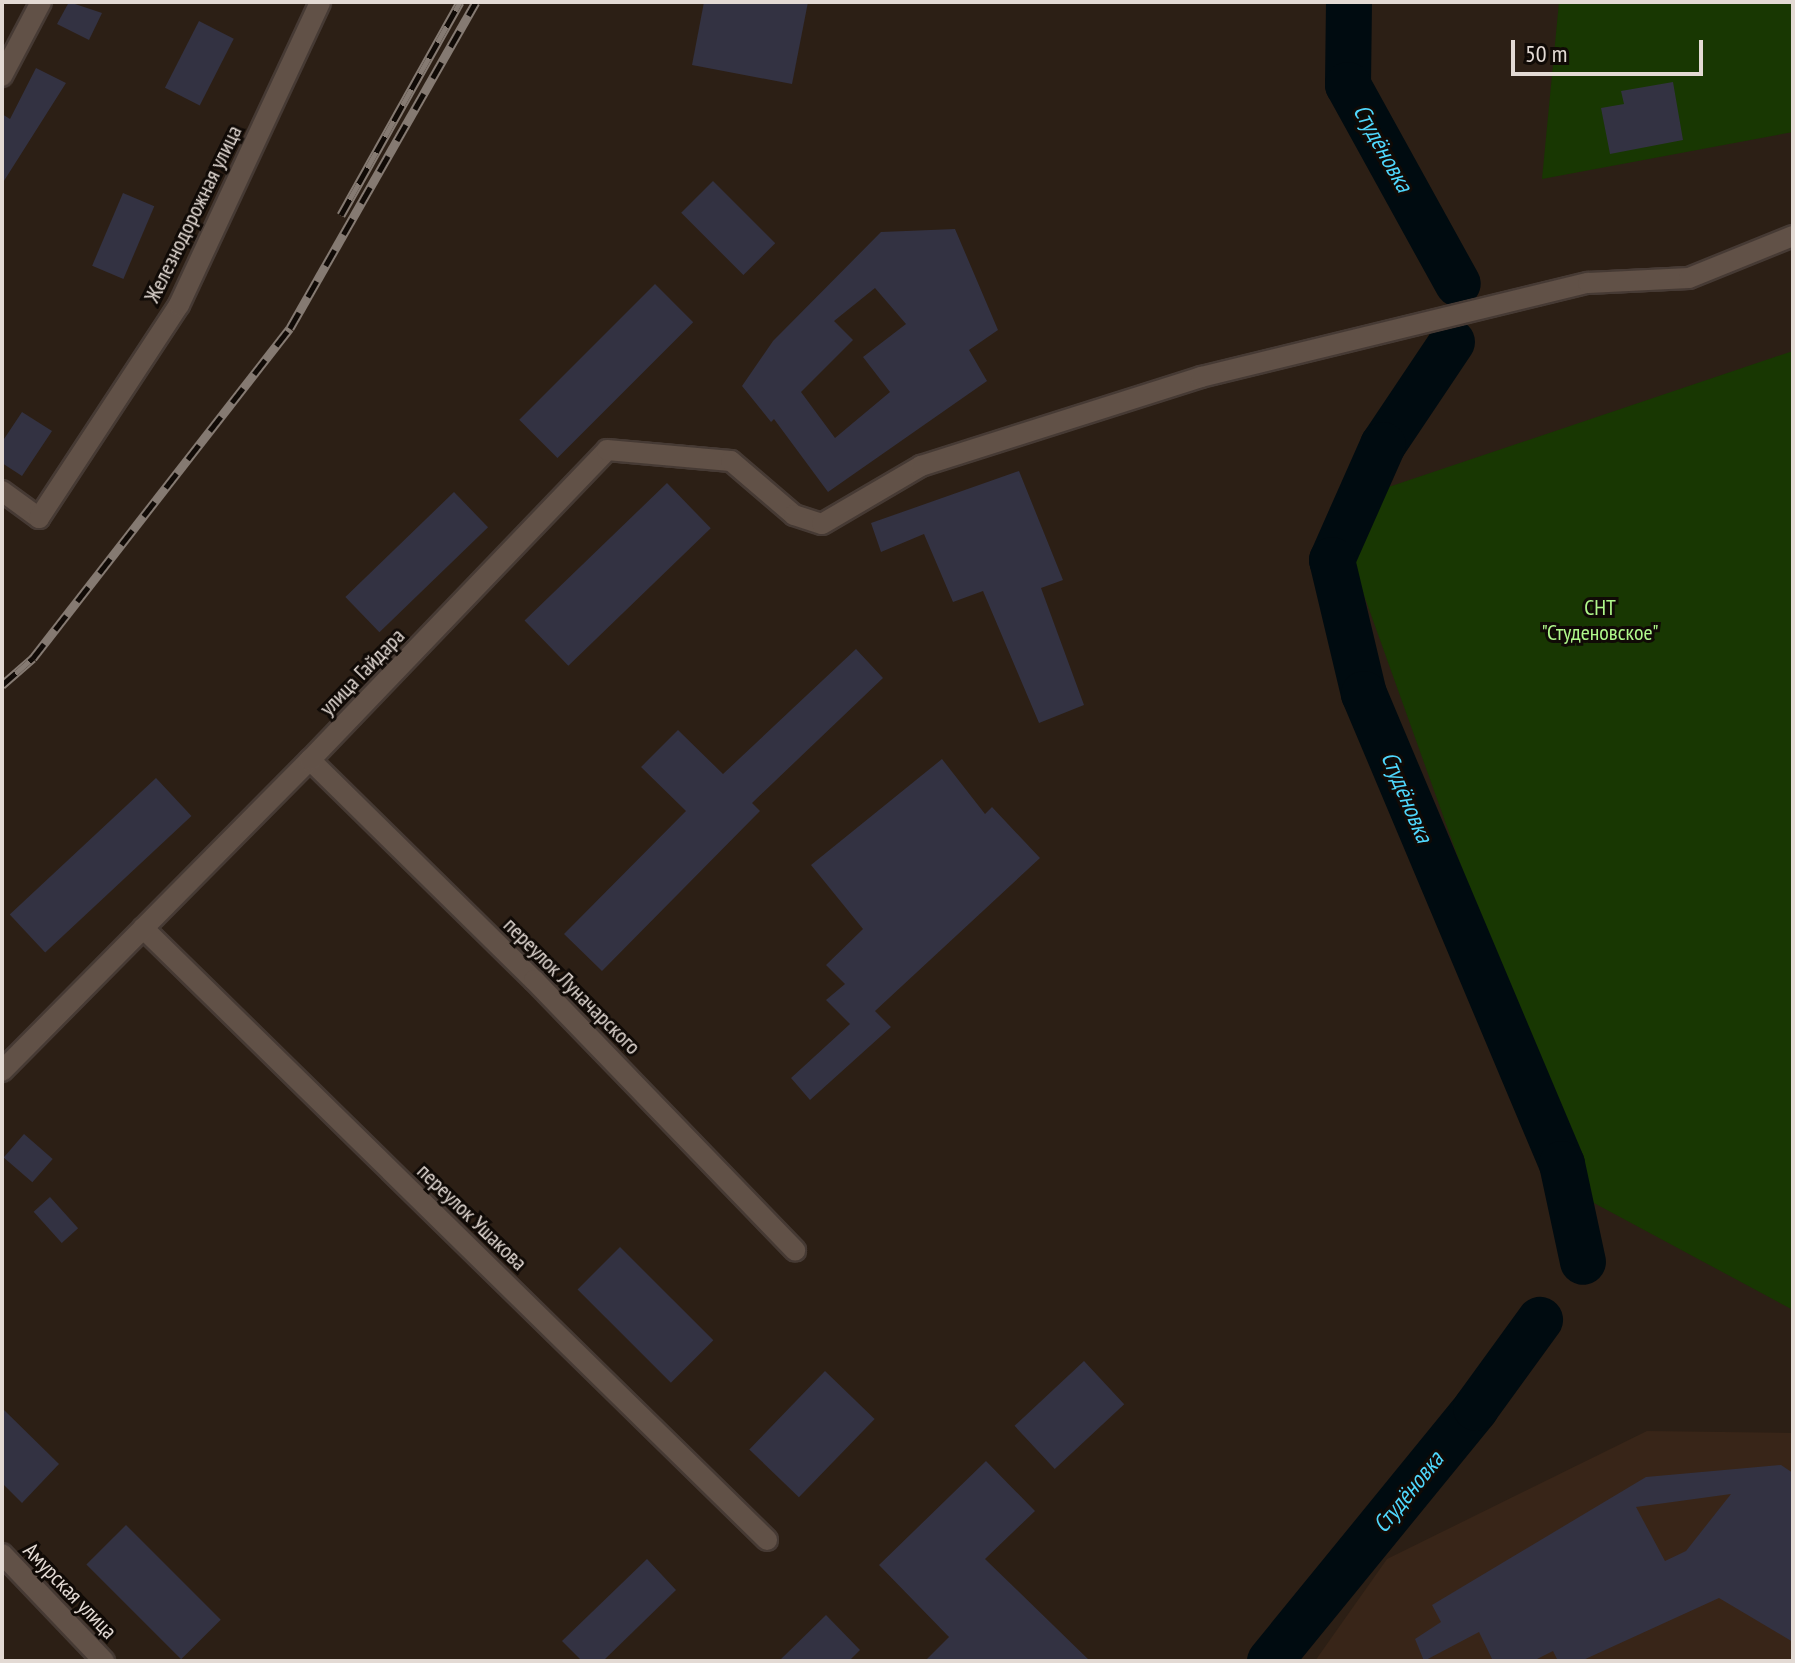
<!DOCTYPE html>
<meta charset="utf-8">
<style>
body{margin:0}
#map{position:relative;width:1795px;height:1663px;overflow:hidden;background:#2c1f15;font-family:"PT Sans Narrow",sans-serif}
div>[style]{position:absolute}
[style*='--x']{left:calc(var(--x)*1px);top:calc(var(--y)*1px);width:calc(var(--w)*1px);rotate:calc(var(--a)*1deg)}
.built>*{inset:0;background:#382518}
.green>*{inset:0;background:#183702}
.river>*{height:46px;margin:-23px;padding:0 23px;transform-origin:23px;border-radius:23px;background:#000b10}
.building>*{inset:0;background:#333242;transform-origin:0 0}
.roads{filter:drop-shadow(2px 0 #463a34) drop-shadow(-2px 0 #463a34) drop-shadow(0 2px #463a34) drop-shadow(0 -2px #463a34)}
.street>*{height:20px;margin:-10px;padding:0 10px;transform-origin:10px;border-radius:10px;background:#615147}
.rail>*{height:9px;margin-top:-4.5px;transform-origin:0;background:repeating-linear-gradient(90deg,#100a06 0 18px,#857a72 0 36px);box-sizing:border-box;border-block:2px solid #857a72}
span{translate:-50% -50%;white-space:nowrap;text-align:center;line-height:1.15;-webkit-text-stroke:6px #100a06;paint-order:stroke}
.street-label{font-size:22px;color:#e3dad4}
.park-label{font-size:22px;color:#b0f88b}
.water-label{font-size:24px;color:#4fd7fc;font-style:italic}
.frame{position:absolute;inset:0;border:4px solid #e3dad4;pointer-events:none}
.scale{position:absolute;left:1511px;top:40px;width:192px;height:36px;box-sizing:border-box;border:4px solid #e3dad4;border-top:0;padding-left:10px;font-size:24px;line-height:28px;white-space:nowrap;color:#e3dad4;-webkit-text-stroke:6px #100a06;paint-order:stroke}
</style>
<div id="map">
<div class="built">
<i style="clip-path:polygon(1647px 1431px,1793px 1433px,1793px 1661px,1315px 1661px,1387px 1559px)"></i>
</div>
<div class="green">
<i style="clip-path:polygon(1559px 2px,1793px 2px,1793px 132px,1542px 179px)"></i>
<i style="clip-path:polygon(1793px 351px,1793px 1310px,1579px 1195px,1332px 506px)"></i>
</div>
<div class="river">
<i style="--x:1349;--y:2;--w:83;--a:90.7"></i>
<i style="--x:1348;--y:85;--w:227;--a:61.1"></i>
<i style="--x:1452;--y:342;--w:124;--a:123.8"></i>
<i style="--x:1383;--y:445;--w:126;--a:113.9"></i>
<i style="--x:1332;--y:560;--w:138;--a:76.6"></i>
<i style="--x:1364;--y:694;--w:510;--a:67.16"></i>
<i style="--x:1562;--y:1164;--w:100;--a:77.9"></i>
<i style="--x:1270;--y:1661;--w:326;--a:-50.8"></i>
<i style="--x:1476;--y:1408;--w:109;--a:-54"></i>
</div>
<div class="building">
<i style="clip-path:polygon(69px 2px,102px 13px,89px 40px,57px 24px)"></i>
<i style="clip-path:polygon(704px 2px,808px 2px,792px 84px,692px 65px)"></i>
<i style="left:199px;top:21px;width:39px;height:75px;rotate:27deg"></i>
<i style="clip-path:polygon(36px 68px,66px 83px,2px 184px,2px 114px,10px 119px)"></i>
<i style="clip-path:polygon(1673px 82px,1683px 140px,1610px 154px,1601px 108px,1624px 104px,1621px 91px)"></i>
<i style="left:713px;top:181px;width:88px;height:45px;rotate:45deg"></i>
<i style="left:123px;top:193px;width:34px;height:79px;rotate:23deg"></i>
<i style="clip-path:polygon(evenodd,955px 229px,998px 330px,969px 350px,987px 381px,828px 492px,774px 419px,771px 422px,742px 386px,773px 341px,881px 232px,955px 229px,875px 288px,906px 324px,863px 357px,890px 392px,835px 438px,801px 392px,853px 340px,834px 321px,875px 288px)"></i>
<i style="left:655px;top:284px;width:54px;height:192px;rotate:45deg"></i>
<i style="clip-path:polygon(22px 412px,52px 431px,22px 476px,2px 463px,2px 442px)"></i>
<i style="clip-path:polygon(1019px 471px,1063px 580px,1041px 588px,1084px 705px,1039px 723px,983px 591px,953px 602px,924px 534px,881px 552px,871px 523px)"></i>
<i style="left:667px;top:483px;width:63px;height:198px;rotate:46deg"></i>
<i style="left:454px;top:492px;width:49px;height:151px;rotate:46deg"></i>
<i style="clip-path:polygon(856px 649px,883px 678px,752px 803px,760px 811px,602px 971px,564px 934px,686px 811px,641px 767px,678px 730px,723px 774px)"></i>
<i style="clip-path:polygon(942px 759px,985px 814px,992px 807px,1040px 858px,875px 1011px,891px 1027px,810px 1100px,791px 1078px,850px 1024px,826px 1000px,845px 984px,826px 965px,863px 929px,811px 865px)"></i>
<i style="left:156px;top:778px;width:52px;height:200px;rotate:47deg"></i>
<i style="left:24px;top:1134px;width:38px;height:31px;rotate:41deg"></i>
<i style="left:50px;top:1197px;width:42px;height:22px;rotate:48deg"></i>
<i style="left:620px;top:1247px;width:132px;height:60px;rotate:45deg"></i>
<i style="left:1084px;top:1361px;width:59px;height:95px;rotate:47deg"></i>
<i style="left:825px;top:1371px;width:69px;height:109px;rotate:44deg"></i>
<i style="clip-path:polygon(2px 1408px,59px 1464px,22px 1503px,2px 1483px)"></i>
<i style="clip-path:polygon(986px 1461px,1035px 1511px,985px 1559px,1090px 1661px,925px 1661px,949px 1637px,879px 1565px)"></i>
<i style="clip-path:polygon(evenodd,1781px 1465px,1793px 1473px,1793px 1642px,1719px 1598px,1581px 1661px,1558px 1661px,1553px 1651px,1533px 1661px,1493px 1661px,1479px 1632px,1424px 1661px,1415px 1639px,1441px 1622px,1432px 1605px,1646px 1477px,1781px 1465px,1731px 1494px,1686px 1551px,1665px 1561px,1636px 1507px,1731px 1494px)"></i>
<i style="left:126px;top:1525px;width:134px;height:56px;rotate:45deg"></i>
<i style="clip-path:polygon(647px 1559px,676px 1590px,603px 1661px,582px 1661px,562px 1641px)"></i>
<i style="clip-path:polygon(826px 1615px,860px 1650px,849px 1661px,779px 1661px)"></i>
</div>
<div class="roads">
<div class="street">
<i style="--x:2;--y:76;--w:84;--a:-62.2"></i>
<i style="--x:2;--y:491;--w:46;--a:36.1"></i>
<i style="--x:39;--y:518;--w:255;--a:-56.7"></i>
<i style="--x:179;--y:305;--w:334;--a:-65"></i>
<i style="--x:310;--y:760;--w:314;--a:44.5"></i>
<i style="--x:534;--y:980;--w:376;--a:46"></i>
<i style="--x:143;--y:928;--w:874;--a:44.44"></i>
<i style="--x:2;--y:1071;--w:438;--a:-45.3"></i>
<i style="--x:310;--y:760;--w:429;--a:-46.2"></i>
<i style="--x:607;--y:450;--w:124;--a:5.1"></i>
<i style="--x:731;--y:461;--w:83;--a:40.6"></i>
<i style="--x:794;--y:515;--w:29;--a:18"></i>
<i style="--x:822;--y:524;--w:115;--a:-30.4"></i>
<i style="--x:921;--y:466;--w:294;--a:-17.6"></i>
<i style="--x:1201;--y:377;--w:398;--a:-13.7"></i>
<i style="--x:1588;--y:283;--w:101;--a:-2.8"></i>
<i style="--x:1689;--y:278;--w:112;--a:-22"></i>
<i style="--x:2;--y:1554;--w:148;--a:46.4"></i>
</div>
</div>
<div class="rail">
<i style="--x:341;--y:215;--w:244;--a:-60.8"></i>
<i style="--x:2;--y:685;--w:41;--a:-41.1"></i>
<i style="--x:33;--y:658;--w:418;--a:-52.1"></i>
<i style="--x:290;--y:328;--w:375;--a:-60.3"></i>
</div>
<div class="street-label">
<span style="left:193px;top:214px;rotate:-64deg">Железнодорожная улица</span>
<span style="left:362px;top:672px;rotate:-46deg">улица Гайдара</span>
<span style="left:572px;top:986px;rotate:45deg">переулок Луначарского</span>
<span style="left:472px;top:1217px;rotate:44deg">переулок Ушакова</span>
<span style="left:70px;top:1591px;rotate:46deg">Амурская улица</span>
</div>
<div class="park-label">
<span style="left:1600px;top:620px">СНТ<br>"Студеновское"</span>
</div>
<div class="water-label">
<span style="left:1383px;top:148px;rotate:61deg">Студёновка</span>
<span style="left:1407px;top:797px;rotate:67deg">Студёновка</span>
<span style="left:1408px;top:1492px;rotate:-51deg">Студёновка</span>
</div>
<div class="frame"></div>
<div class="scale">50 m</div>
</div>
